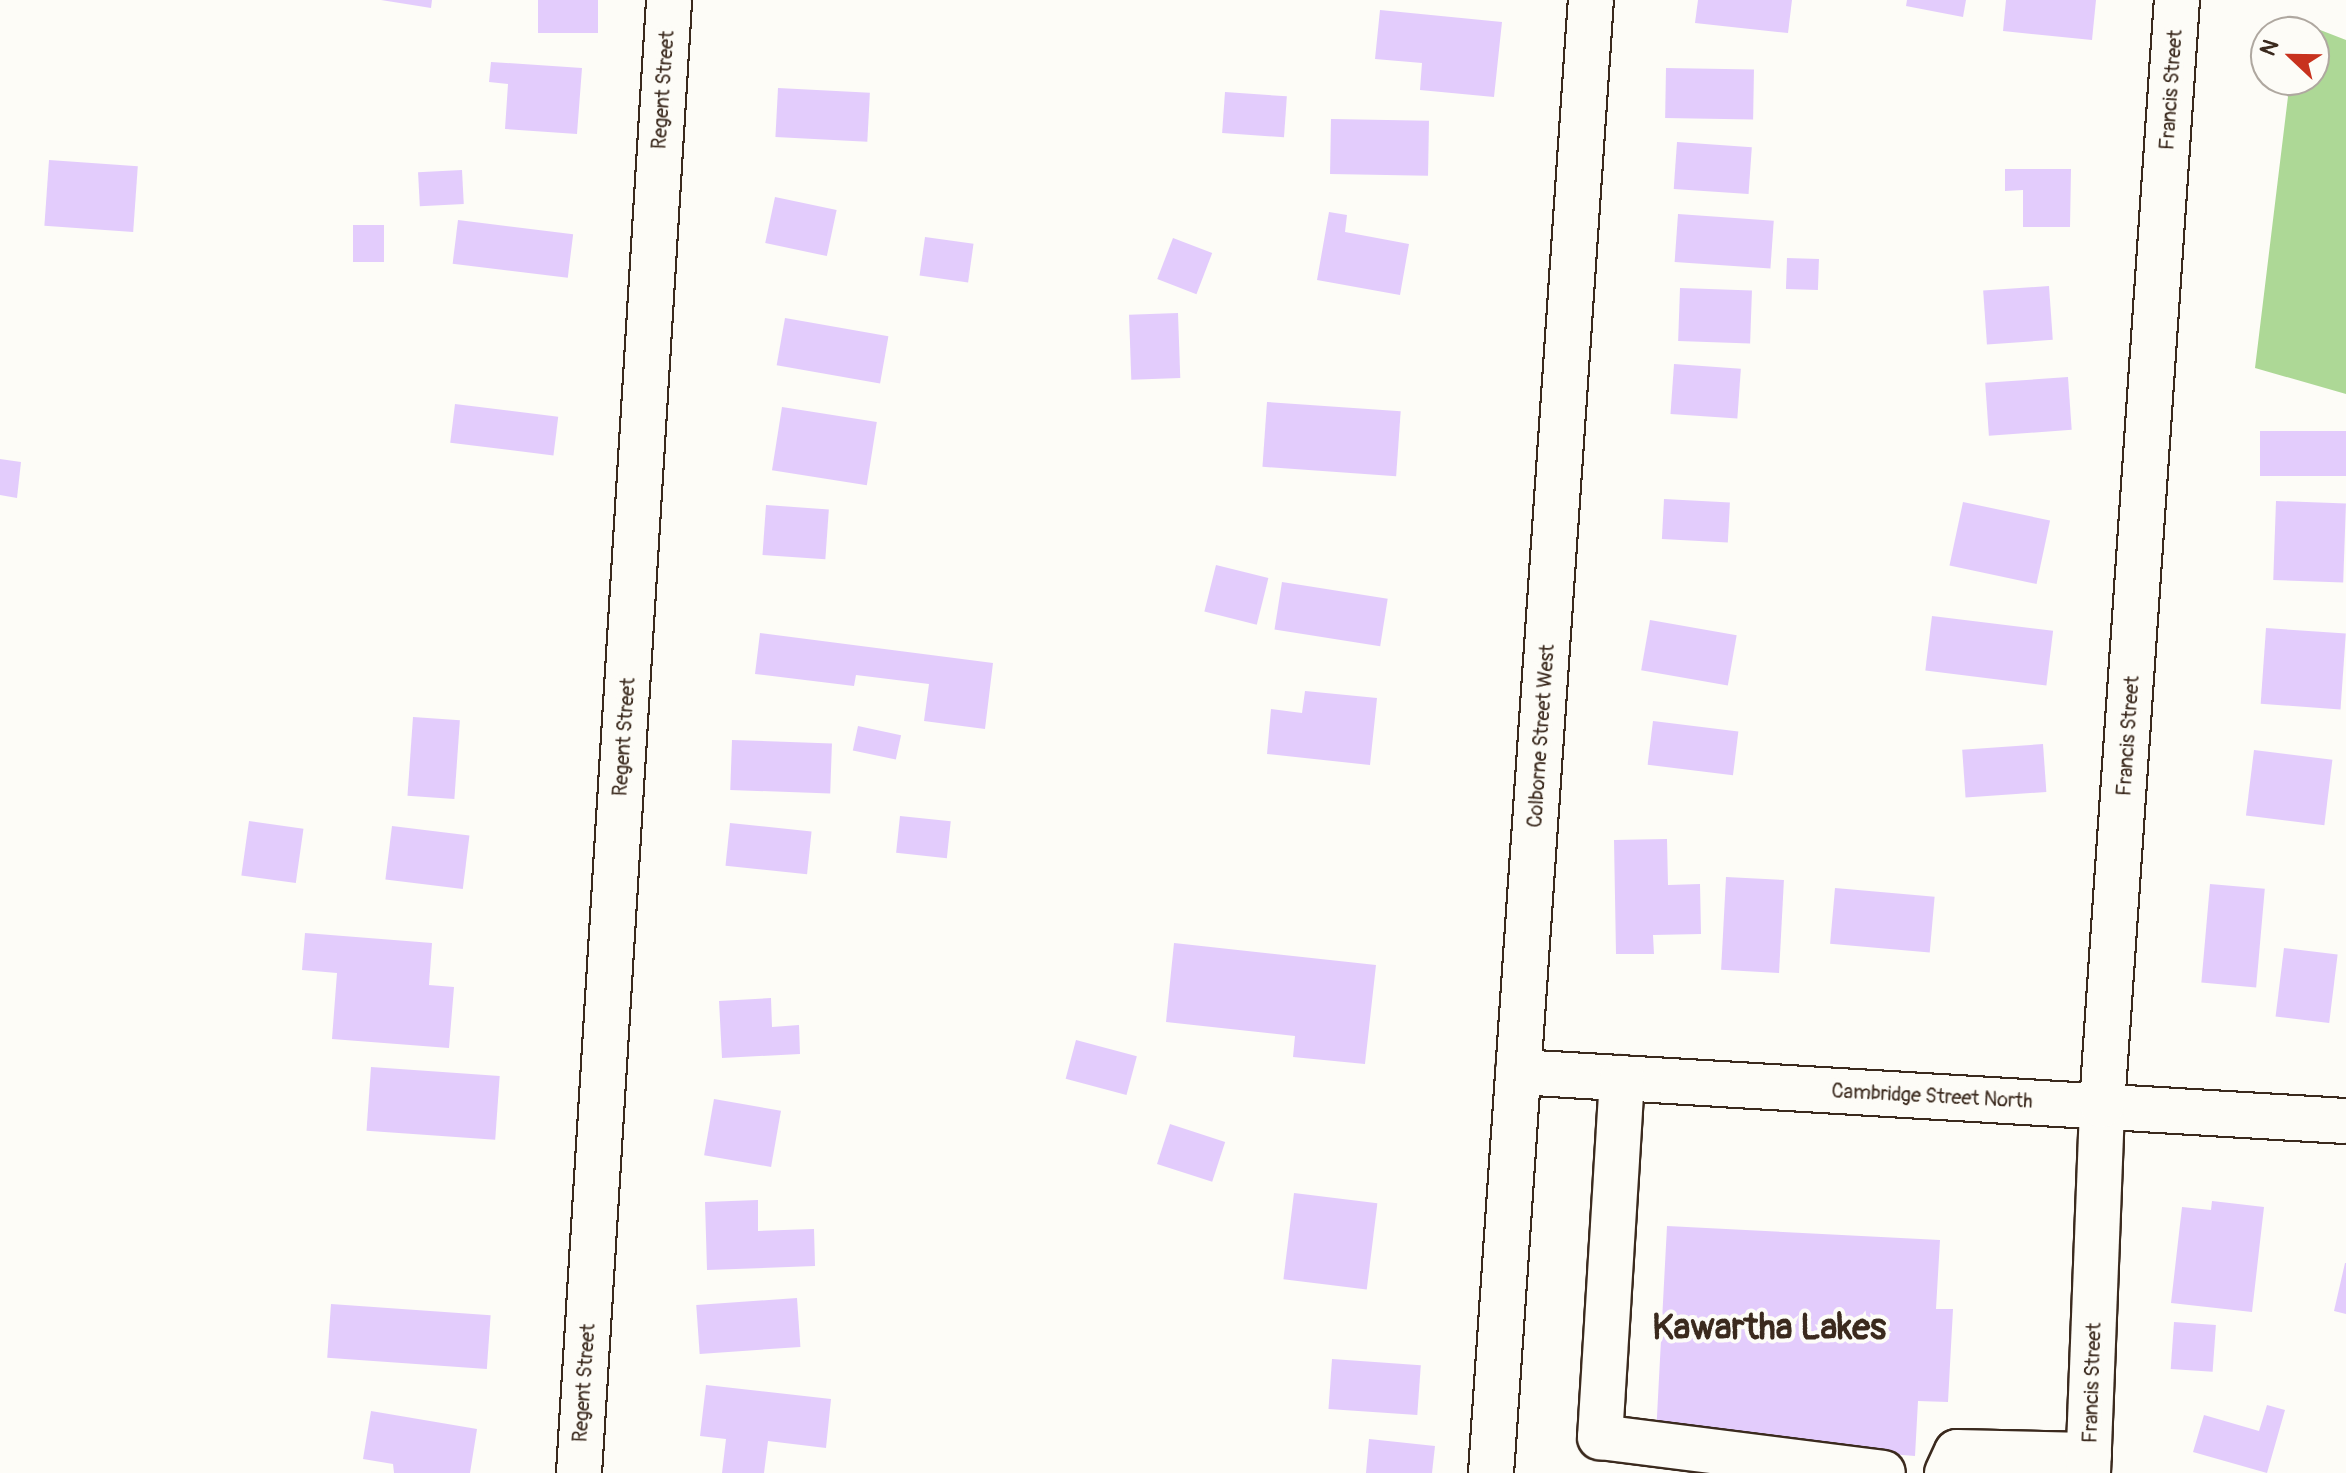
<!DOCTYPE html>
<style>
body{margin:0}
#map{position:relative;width:2346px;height:1473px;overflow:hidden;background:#fdfcf7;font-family:Pangolin,sans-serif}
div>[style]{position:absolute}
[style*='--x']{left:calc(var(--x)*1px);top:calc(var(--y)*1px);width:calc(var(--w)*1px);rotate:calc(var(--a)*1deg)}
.green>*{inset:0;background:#add896}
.building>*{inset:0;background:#e3ccfc;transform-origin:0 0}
.roads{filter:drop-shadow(2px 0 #3b2a1e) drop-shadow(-2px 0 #3b2a1e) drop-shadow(0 2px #3b2a1e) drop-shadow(0 -2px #3b2a1e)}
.minor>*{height:44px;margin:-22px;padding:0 22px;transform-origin:22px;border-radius:22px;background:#fdfcf7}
.major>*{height:44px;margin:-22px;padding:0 22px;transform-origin:22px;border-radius:22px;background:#fdfcf7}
span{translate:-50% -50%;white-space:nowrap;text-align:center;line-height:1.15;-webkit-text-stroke:8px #fdfcf7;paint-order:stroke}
.street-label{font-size:20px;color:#3b2a1e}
.town-label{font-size:36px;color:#3b2a1e;font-weight:700}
.north{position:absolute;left:2250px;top:16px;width:80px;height:80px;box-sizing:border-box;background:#fdfcf7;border:2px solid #afa8a0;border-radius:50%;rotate:292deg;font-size:22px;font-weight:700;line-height:32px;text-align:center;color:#3b2a1e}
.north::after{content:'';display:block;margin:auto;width:28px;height:36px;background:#c8321e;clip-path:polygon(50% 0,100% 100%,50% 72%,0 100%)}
</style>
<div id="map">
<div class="green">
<i style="clip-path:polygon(2297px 21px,2346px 40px,2346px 394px,2255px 368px,2290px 80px,2314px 80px,2314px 32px,2295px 32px)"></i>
</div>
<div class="building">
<i style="clip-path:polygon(381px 0,432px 0,431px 8px)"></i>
<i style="left:538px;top:0;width:60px;height:33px"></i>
<i style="clip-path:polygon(1698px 0,1792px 0,1788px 33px,1695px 23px)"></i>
<i style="clip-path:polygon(1907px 0,1966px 0,1963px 17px,1906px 6px)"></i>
<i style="clip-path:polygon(2006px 0,2096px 0,2092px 40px,2003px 31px)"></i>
<i style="clip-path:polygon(1380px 10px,1502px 22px,1494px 97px,1420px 90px,1422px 63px,1375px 59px)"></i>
<i style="clip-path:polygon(491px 62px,582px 68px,577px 134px,505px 129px,508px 84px,489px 82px)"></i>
<i style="left:1666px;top:68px;width:88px;height:50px;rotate:1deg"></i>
<i style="left:778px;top:88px;width:92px;height:49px;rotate:3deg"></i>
<i style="left:1225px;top:92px;width:62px;height:41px;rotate:4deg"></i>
<i style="left:1331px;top:119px;width:98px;height:55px;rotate:1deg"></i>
<i style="left:1677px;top:142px;width:75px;height:47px;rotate:4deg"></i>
<i style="left:49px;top:160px;width:89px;height:66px;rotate:4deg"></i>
<i style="clip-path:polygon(2005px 169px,2071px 169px,2070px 227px,2023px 227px,2023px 190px,2005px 191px)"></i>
<i style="left:462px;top:170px;width:34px;height:44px;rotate:87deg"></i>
<i style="left:775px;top:197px;width:63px;height:47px;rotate:12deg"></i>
<i style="clip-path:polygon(1329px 212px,1347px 215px,1345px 232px,1409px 244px,1400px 295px,1317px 280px)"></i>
<i style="left:1678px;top:214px;width:96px;height:48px;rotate:4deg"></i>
<i style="left:458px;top:220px;width:116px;height:44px;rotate:7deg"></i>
<i style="left:353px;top:225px;width:31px;height:37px"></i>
<i style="left:925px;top:237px;width:49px;height:39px;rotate:8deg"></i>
<i style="left:1173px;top:238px;width:42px;height:44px;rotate:21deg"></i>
<i style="left:1787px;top:258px;width:32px;height:31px;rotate:2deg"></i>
<i style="left:2049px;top:286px;width:54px;height:66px;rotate:86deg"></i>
<i style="left:1680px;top:288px;width:72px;height:53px;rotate:2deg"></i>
<i style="left:1178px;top:313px;width:65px;height:49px;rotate:88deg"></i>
<i style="left:785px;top:318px;width:105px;height:48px;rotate:10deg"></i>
<i style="left:1674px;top:364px;width:67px;height:50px;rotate:4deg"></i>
<i style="left:2068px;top:377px;width:53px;height:83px;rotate:86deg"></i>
<i style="left:1267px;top:402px;width:134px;height:65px;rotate:4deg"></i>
<i style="left:455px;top:404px;width:104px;height:39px;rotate:7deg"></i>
<i style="left:782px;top:407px;width:96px;height:64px;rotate:9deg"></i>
<i style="left:2346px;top:431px;width:45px;height:86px;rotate:90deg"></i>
<i style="clip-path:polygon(0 459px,21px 462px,17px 498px,0 495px)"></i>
<i style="left:1664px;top:499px;width:66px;height:40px;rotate:3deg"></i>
<i style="left:2276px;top:501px;width:70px;height:79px;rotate:2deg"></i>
<i style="left:1963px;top:502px;width:89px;height:65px;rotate:12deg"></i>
<i style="left:766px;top:505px;width:63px;height:50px;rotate:4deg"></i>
<i style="left:1216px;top:565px;width:54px;height:48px;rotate:14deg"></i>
<i style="left:1282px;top:582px;width:107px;height:48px;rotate:9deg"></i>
<i style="left:1932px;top:616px;width:122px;height:55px;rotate:7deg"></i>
<i style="left:1650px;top:620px;width:88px;height:51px;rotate:10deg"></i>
<i style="left:2266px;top:628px;width:80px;height:76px;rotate:4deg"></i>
<i style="clip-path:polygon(760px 633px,993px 663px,985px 729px,924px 721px,929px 684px,856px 675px,854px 686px,755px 674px)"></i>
<i style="clip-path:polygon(1305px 691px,1377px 698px,1370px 765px,1267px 754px,1271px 709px,1302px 713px)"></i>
<i style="left:413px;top:717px;width:47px;height:79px;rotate:4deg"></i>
<i style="left:1653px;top:721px;width:86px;height:44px;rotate:7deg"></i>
<i style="left:858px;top:726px;width:44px;height:25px;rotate:12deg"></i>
<i style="left:732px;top:740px;width:100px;height:50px;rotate:2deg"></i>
<i style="left:2043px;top:744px;width:48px;height:81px;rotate:86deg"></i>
<i style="left:2254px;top:750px;width:79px;height:66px;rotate:7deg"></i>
<i style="left:900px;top:816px;width:51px;height:37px;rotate:6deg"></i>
<i style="left:249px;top:821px;width:55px;height:55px;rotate:8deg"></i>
<i style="left:730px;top:823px;width:82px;height:43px;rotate:6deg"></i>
<i style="left:392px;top:826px;width:78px;height:54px;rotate:7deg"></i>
<i style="clip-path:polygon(1667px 839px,1668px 885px,1700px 884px,1701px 934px,1653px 935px,1654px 954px,1616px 954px,1614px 840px)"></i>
<i style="left:1726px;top:877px;width:58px;height:93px;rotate:3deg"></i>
<i style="left:2210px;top:884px;width:55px;height:99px;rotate:5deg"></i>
<i style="left:1835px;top:888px;width:100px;height:56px;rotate:5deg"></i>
<i style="clip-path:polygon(305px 933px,432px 943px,429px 985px,454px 987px,449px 1048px,332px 1039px,337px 973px,302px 970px)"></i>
<i style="clip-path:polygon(1174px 943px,1376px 965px,1365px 1064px,1293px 1057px,1295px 1036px,1166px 1022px)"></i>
<i style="left:2284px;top:948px;width:54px;height:69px;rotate:7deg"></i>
<i style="clip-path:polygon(771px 998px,772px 1027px,799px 1025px,800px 1054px,722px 1058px,719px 1001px)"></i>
<i style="left:1076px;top:1040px;width:63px;height:40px;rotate:15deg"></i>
<i style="left:371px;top:1067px;width:129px;height:64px;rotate:4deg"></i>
<i style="left:714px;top:1099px;width:68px;height:57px;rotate:10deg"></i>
<i style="left:1170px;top:1124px;width:58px;height:42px;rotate:18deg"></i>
<i style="left:1294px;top:1193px;width:84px;height:87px;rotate:7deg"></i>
<i style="clip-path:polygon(758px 1200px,758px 1231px,814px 1229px,815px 1266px,707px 1270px,705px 1202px)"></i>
<i style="clip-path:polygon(2212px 1201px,2264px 1207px,2252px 1312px,2171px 1303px,2182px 1207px,2211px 1210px)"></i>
<i style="clip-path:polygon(1667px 1226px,1940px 1240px,1936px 1309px,1953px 1309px,1948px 1402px,1918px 1401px,1915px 1456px,1656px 1435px)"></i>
<i style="clip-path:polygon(2345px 1263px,2346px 1263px,2346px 1314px,2334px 1311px)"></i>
<i style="left:797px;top:1298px;width:49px;height:101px;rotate:86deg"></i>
<i style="left:331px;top:1304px;width:160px;height:54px;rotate:4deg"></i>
<i style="left:2174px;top:1322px;width:42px;height:47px;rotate:4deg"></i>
<i style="left:1332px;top:1359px;width:89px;height:50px;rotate:4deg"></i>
<i style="clip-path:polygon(706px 1385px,831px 1399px,826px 1448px,768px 1441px,764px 1473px,722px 1473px,726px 1439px,700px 1436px)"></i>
<i style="clip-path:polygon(2267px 1405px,2285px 1410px,2267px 1473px,2193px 1452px,2204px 1415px,2259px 1431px)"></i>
<i style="clip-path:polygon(371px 1411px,477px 1429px,470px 1473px,394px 1473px,393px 1464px,363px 1459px)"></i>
<i style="clip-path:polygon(1369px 1439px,1435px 1446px,1432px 1473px,1366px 1473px)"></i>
</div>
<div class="roads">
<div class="minor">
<i style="--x:1518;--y:1072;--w:829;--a:3.39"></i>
<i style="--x:1622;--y:1078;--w:360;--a:93.5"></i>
<i style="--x:1600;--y:1437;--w:285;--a:7.2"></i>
<i style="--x:579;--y:1473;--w:1476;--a:-86.5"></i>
<i style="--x:1947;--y:1473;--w:23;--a:-65"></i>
<i style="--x:1957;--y:1452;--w:132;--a:1.3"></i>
<i style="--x:2088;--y:1473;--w:368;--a:-87.8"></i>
<i style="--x:2102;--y:1105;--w:1108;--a:-86.12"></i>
</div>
<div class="major">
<i style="--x:1491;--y:1473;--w:1476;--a:-86.12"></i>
</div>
</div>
<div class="street-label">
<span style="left:663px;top:90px;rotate:-86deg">Regent Street</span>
<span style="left:2171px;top:90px;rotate:-86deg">Francis Street</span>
<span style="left:1541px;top:736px;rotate:-86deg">Colborne Street West</span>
<span style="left:2128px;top:736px;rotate:-86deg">Francis Street</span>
<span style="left:624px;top:737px;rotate:-86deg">Regent Street</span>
<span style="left:1932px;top:1096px;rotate:3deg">Cambridge Street North</span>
<span style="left:584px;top:1383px;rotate:-86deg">Regent Street</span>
<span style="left:2092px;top:1383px;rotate:-88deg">Francis Street</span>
</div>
<div class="town-label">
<span style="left:1769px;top:1328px">Kawartha Lakes</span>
</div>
<div class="north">N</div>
</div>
